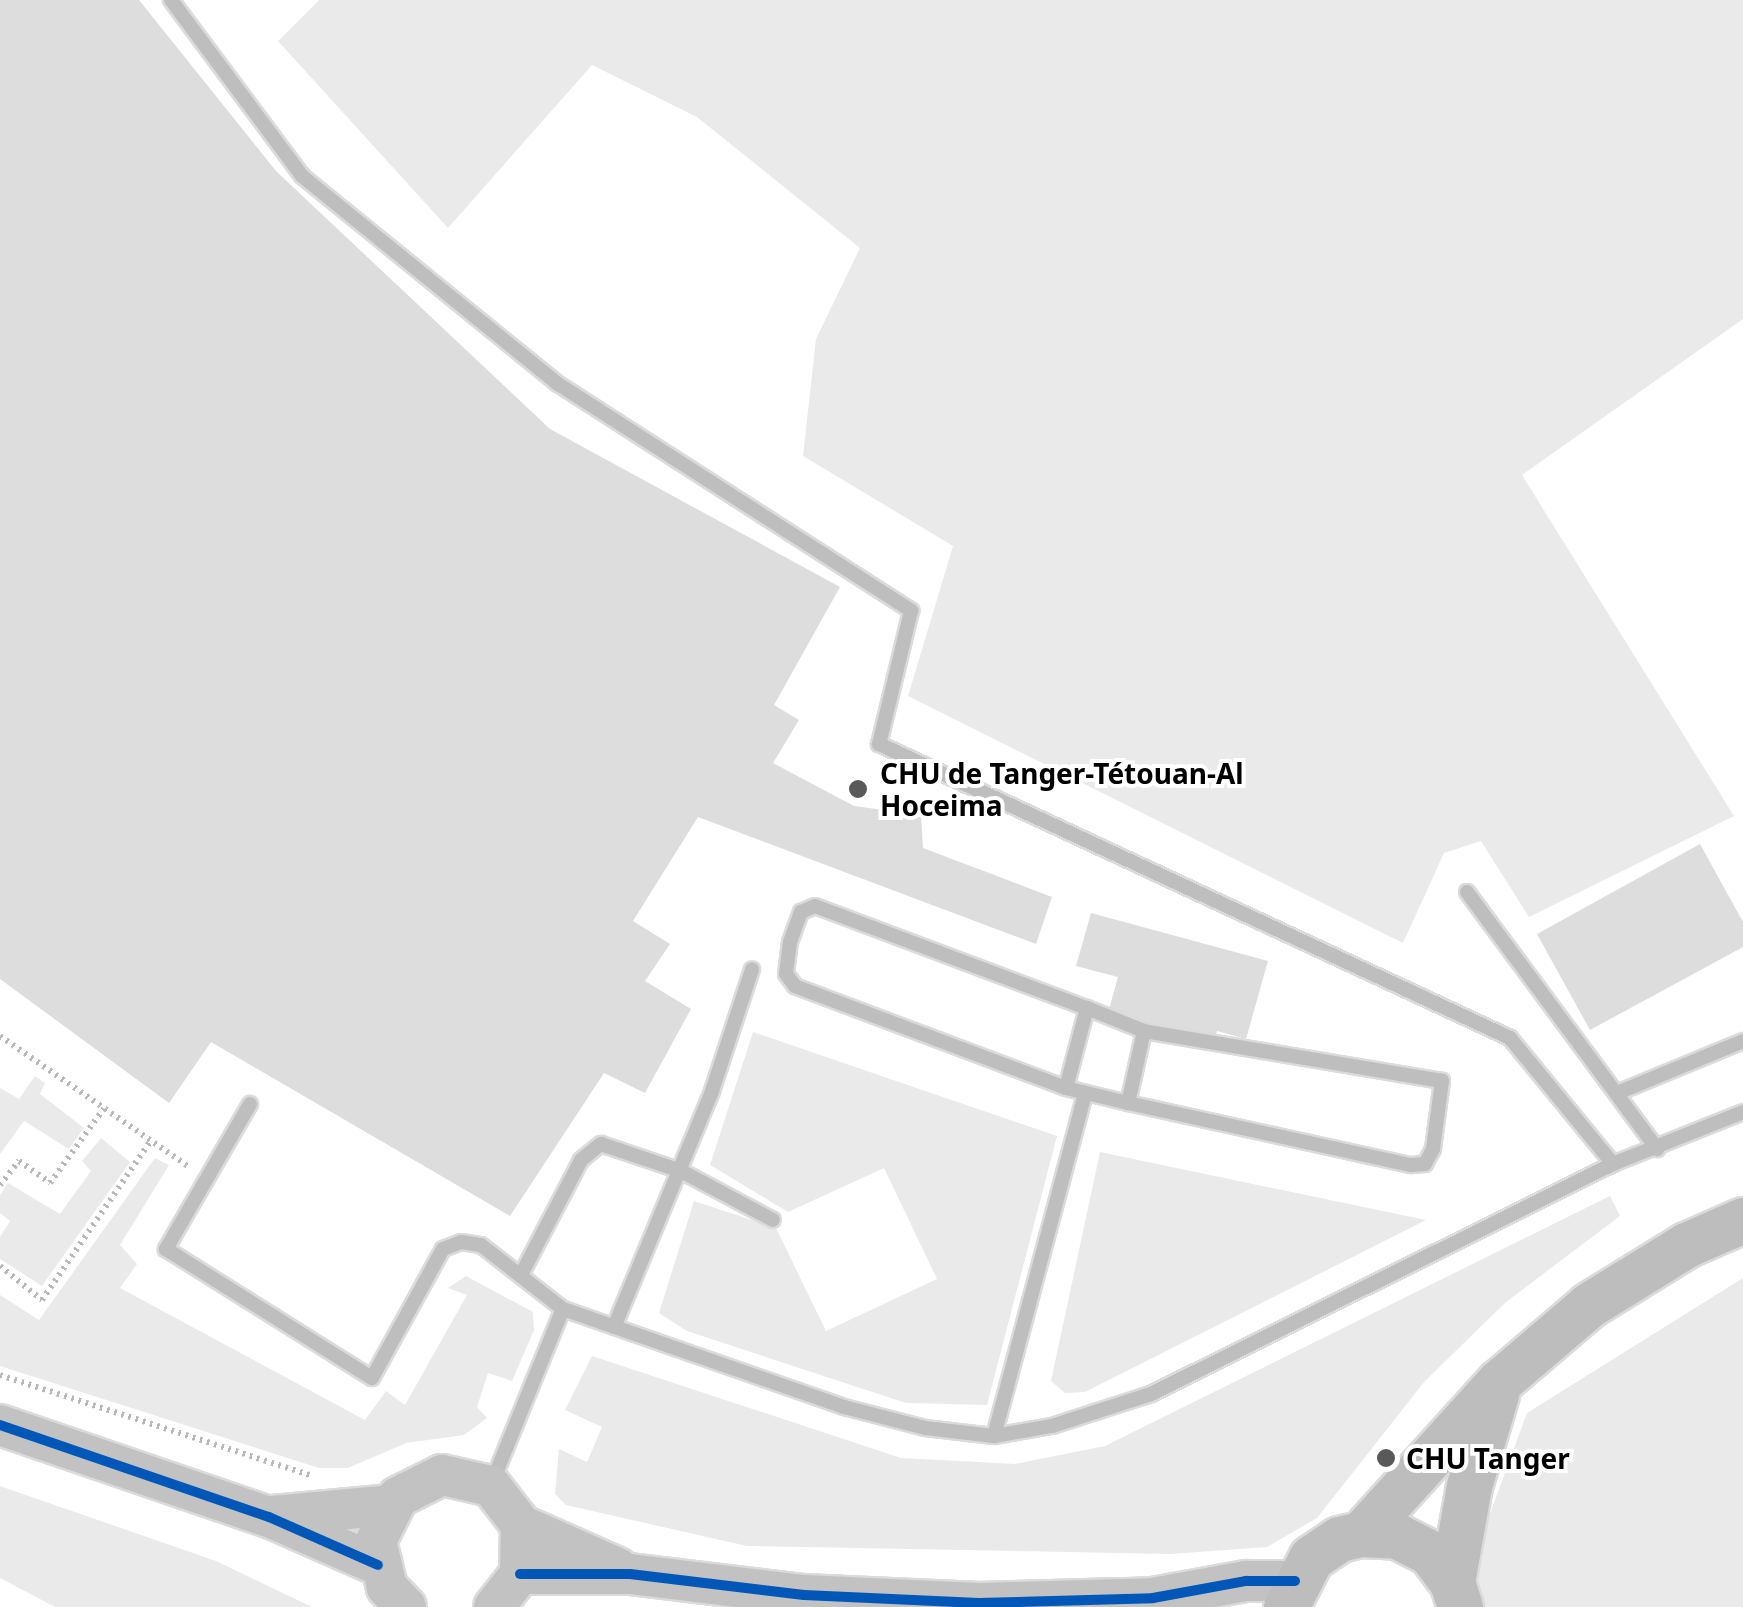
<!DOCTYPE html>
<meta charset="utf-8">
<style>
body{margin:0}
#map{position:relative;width:1743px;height:1607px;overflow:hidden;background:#fff;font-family:"Noto Sans",sans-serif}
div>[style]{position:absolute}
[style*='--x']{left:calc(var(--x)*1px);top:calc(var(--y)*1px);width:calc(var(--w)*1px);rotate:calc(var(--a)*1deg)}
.green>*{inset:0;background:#eaeaea}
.building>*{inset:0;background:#ddd}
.path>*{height:6px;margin-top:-3px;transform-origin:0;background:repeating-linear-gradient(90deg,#b8b8b8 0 2.5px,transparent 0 7.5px)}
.roads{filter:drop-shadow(2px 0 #dbdbdb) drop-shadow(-2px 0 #dbdbdb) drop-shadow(0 2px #dbdbdb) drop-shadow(0 -2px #dbdbdb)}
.lane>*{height:14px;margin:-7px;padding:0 7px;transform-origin:7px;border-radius:7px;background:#bebebe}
.secondary>*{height:40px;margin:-20px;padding:0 20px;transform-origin:20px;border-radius:20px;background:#c2c2c2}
.primary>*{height:45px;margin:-22.5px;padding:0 22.5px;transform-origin:22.5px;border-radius:22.5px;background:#bdbdbd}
.cycleway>*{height:10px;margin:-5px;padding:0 5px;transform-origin:5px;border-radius:5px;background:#0057b8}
.dots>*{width:28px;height:28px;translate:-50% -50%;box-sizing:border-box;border:5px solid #fff;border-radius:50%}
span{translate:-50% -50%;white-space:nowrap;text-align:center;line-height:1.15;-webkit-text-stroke:8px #fff;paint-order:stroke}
.poi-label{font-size:28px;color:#000;font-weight:700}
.left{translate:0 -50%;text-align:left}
</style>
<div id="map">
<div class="green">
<i style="clip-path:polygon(319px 0,1743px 0,1743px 319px,1522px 475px,1734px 816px,1529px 917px,1481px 841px,1444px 853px,1403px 943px,908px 696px,953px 546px,803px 456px,816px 339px,860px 248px,697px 117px,592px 65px,448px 228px,278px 41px)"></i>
<i style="clip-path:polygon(753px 1032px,1057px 1136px,987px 1405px,906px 1403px,687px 1331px,659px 1313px,694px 1201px,776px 1228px,826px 1331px,937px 1279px,884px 1168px,788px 1212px,710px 1165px)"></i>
<i style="clip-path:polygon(35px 1076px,45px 1083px,40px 1094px,84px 1128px,69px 1149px,24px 1121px,0 1154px,0 1088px,19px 1099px)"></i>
<i style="clip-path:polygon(101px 1138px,130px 1162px,42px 1286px,0 1259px,0 1237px,10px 1221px,0 1213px,0 1195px,8px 1183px,60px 1214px,91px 1171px,82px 1161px)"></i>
<i style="clip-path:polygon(1100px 1152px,1426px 1220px,1085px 1392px,1065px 1393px,1051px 1381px)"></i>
<i style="clip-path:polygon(155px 1158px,169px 1165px,120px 1245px,137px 1264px,120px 1288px,365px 1420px,386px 1391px,405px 1405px,467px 1295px,448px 1288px,466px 1276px,533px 1312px,534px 1330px,512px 1381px,488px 1373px,477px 1407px,487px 1418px,464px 1435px,406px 1443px,348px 1468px,319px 1468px,0 1366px,0 1295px,39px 1320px)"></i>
<i style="clip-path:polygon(1610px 1196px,1620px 1216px,1506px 1302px,1425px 1381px,1317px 1518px,1267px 1547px,1171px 1554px,747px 1546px,566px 1505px,555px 1494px,559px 1449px,587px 1462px,602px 1427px,565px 1410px,592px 1356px,901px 1458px,1015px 1464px,1105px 1446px)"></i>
<i style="clip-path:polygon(1743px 1278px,1743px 1607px,1471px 1607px,1474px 1557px,1527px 1413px)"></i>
<i style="clip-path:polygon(0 1486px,216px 1561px,312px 1607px,55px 1607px,0 1578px)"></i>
</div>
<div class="building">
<i style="clip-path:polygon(0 0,139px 0,276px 171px,550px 429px,840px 587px,774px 705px,799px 720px,773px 763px,854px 806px,921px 815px,923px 848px,1052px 897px,1036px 944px,698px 817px,633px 921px,670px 944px,645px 981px,691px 1009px,645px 1093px,604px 1073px,510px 1216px,211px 1042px,169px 1103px,0 979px)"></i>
<i style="clip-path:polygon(1700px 844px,1743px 922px,1743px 947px,1590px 1030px,1537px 934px)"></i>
<i style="clip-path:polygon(1091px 913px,1268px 961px,1246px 1039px,1217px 1031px,1214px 1042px,1108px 1013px,1118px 977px,1076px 966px)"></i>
</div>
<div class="path">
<i style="--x:0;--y:1036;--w:229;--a:34.7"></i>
<i style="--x:0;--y:1185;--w:31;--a:-52"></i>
<i style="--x:19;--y:1161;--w:38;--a:35"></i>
<i style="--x:50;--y:1183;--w:92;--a:-54.2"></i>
<i style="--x:0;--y:1266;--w:54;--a:39"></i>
<i style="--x:42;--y:1300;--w:194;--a:-55.7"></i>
<i style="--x:0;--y:1375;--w:329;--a:17.9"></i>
</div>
<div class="roads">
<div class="lane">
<i style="--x:171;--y:0;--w:219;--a:53.3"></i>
<i style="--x:302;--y:176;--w:330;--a:39.1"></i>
<i style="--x:558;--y:384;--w:420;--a:32.7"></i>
<i style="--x:911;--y:611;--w:137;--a:103.5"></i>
<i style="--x:879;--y:744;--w:696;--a:24.98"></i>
<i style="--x:1510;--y:1038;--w:163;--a:50.7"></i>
<i style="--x:1467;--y:892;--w:320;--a:53.5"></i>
<i style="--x:1066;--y:1088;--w:83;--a:-75.3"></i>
<i style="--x:1087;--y:1008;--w:61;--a:22"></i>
<i style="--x:1144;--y:1031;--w:74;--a:102.5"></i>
<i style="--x:1128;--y:1103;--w:64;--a:-166.4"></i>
<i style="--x:1066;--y:1088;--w:290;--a:-159.4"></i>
<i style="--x:795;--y:986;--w:15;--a:-127"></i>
<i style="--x:786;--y:974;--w:32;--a:-83"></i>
<i style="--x:790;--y:942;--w:32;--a:-70"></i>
<i style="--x:801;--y:912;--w:15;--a:-23"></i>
<i style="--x:815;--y:906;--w:290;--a:20.6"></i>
<i style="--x:1617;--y:1093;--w:136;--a:-22.4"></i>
<i style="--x:1128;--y:1103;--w:290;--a:12.4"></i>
<i style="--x:1411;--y:1165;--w:14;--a:-4"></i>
<i style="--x:1425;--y:1164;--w:17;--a:-62"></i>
<i style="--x:1433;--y:1149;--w:69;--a:-82.5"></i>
<i style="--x:1442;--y:1081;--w:302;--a:-170.5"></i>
<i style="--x:250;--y:1104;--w:168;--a:120.1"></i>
<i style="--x:166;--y:1249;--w:243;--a:32.1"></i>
<i style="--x:372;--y:1378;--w:147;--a:-61.2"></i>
<i style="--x:443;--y:1249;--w:19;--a:-21"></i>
<i style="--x:461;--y:1242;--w:20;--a:9"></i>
<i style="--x:481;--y:1245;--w:104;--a:38"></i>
<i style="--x:563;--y:1309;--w:298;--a:19.2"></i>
<i style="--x:844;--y:1407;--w:84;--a:14.5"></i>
<i style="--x:925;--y:1428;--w:69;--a:6.6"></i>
<i style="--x:994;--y:1436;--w:59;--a:-9.8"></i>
<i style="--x:1052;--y:1426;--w:104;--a:-17.9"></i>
<i style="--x:1151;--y:1394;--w:516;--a:-26.47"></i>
<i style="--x:1613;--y:1164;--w:140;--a:-21.8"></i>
<i style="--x:522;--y:1273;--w:127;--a:-62.4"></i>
<i style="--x:581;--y:1160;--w:26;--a:-39"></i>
<i style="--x:601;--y:1144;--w:84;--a:18.6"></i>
<i style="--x:681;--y:1171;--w:104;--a:28"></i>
<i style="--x:614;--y:1327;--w:256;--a:-67.4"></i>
<i style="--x:712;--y:1091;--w:128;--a:-71.8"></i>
<i style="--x:994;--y:1436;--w:355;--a:-75.1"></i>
<i style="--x:491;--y:1485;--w:190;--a:-67.8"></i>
</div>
<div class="secondary">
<i style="--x:0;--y:1425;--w:284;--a:18.9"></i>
<i style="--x:269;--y:1517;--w:119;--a:23.8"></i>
<i style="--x:273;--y:1516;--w:120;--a:-5.3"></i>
<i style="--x:521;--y:1525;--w:106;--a:23.9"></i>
<i style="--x:520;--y:1574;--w:110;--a:0"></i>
<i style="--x:630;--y:1574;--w:175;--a:6.9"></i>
<i style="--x:804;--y:1595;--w:175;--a:2.6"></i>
<i style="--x:979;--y:1603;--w:174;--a:-1.6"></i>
<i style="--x:1153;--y:1598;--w:95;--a:-10.4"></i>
<i style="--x:1246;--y:1581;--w:49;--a:0"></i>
<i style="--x:406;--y:1607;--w:28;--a:-134"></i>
<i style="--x:387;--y:1587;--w:47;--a:-103.4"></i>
<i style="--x:376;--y:1541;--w:49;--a:-63.4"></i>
<i style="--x:398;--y:1497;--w:49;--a:-26.6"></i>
<i style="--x:442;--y:1475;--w:50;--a:12.7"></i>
<i style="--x:491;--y:1486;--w:49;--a:52.4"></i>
<i style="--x:521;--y:1525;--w:49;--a:91.2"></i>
<i style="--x:520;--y:1574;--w:42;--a:128.2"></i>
</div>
<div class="primary">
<i style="--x:1361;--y:1534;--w:205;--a:-47.8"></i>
<i style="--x:1499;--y:1382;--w:118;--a:-40.5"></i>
<i style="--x:1589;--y:1305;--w:114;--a:-31.7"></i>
<i style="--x:1686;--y:1245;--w:62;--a:-23.7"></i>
<i style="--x:1452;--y:1582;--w:97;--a:-80"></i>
<i style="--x:1469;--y:1486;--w:96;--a:-73.6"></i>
<i style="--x:1286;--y:1607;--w:55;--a:-63"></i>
<i style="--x:1311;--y:1558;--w:34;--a:-34"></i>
<i style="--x:1339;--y:1539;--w:23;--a:-13"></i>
<i style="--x:1361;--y:1534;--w:36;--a:3"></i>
<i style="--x:1397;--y:1536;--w:37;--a:27"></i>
<i style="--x:1430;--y:1553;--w:36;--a:53"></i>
<i style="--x:1452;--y:1582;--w:26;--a:72"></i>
</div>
</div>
<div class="cycleway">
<i style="--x:0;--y:1425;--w:284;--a:18.9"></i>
<i style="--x:269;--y:1517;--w:119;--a:23.8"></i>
<i style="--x:520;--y:1574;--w:110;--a:0"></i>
<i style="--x:630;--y:1574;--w:175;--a:6.9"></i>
<i style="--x:804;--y:1595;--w:175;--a:2.6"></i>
<i style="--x:979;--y:1603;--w:174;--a:-1.6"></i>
<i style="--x:1153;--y:1598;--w:95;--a:-10.4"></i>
<i style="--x:1246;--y:1581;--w:49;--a:0"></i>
</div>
<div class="dots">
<i style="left:858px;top:789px;background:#595959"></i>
<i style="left:1386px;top:1458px;background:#595959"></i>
</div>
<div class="poi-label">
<span class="left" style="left:880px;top:789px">CHU de Tanger-Tétouan-Al<br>Hoceima</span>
<span class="left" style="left:1406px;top:1458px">CHU Tanger</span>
</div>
</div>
